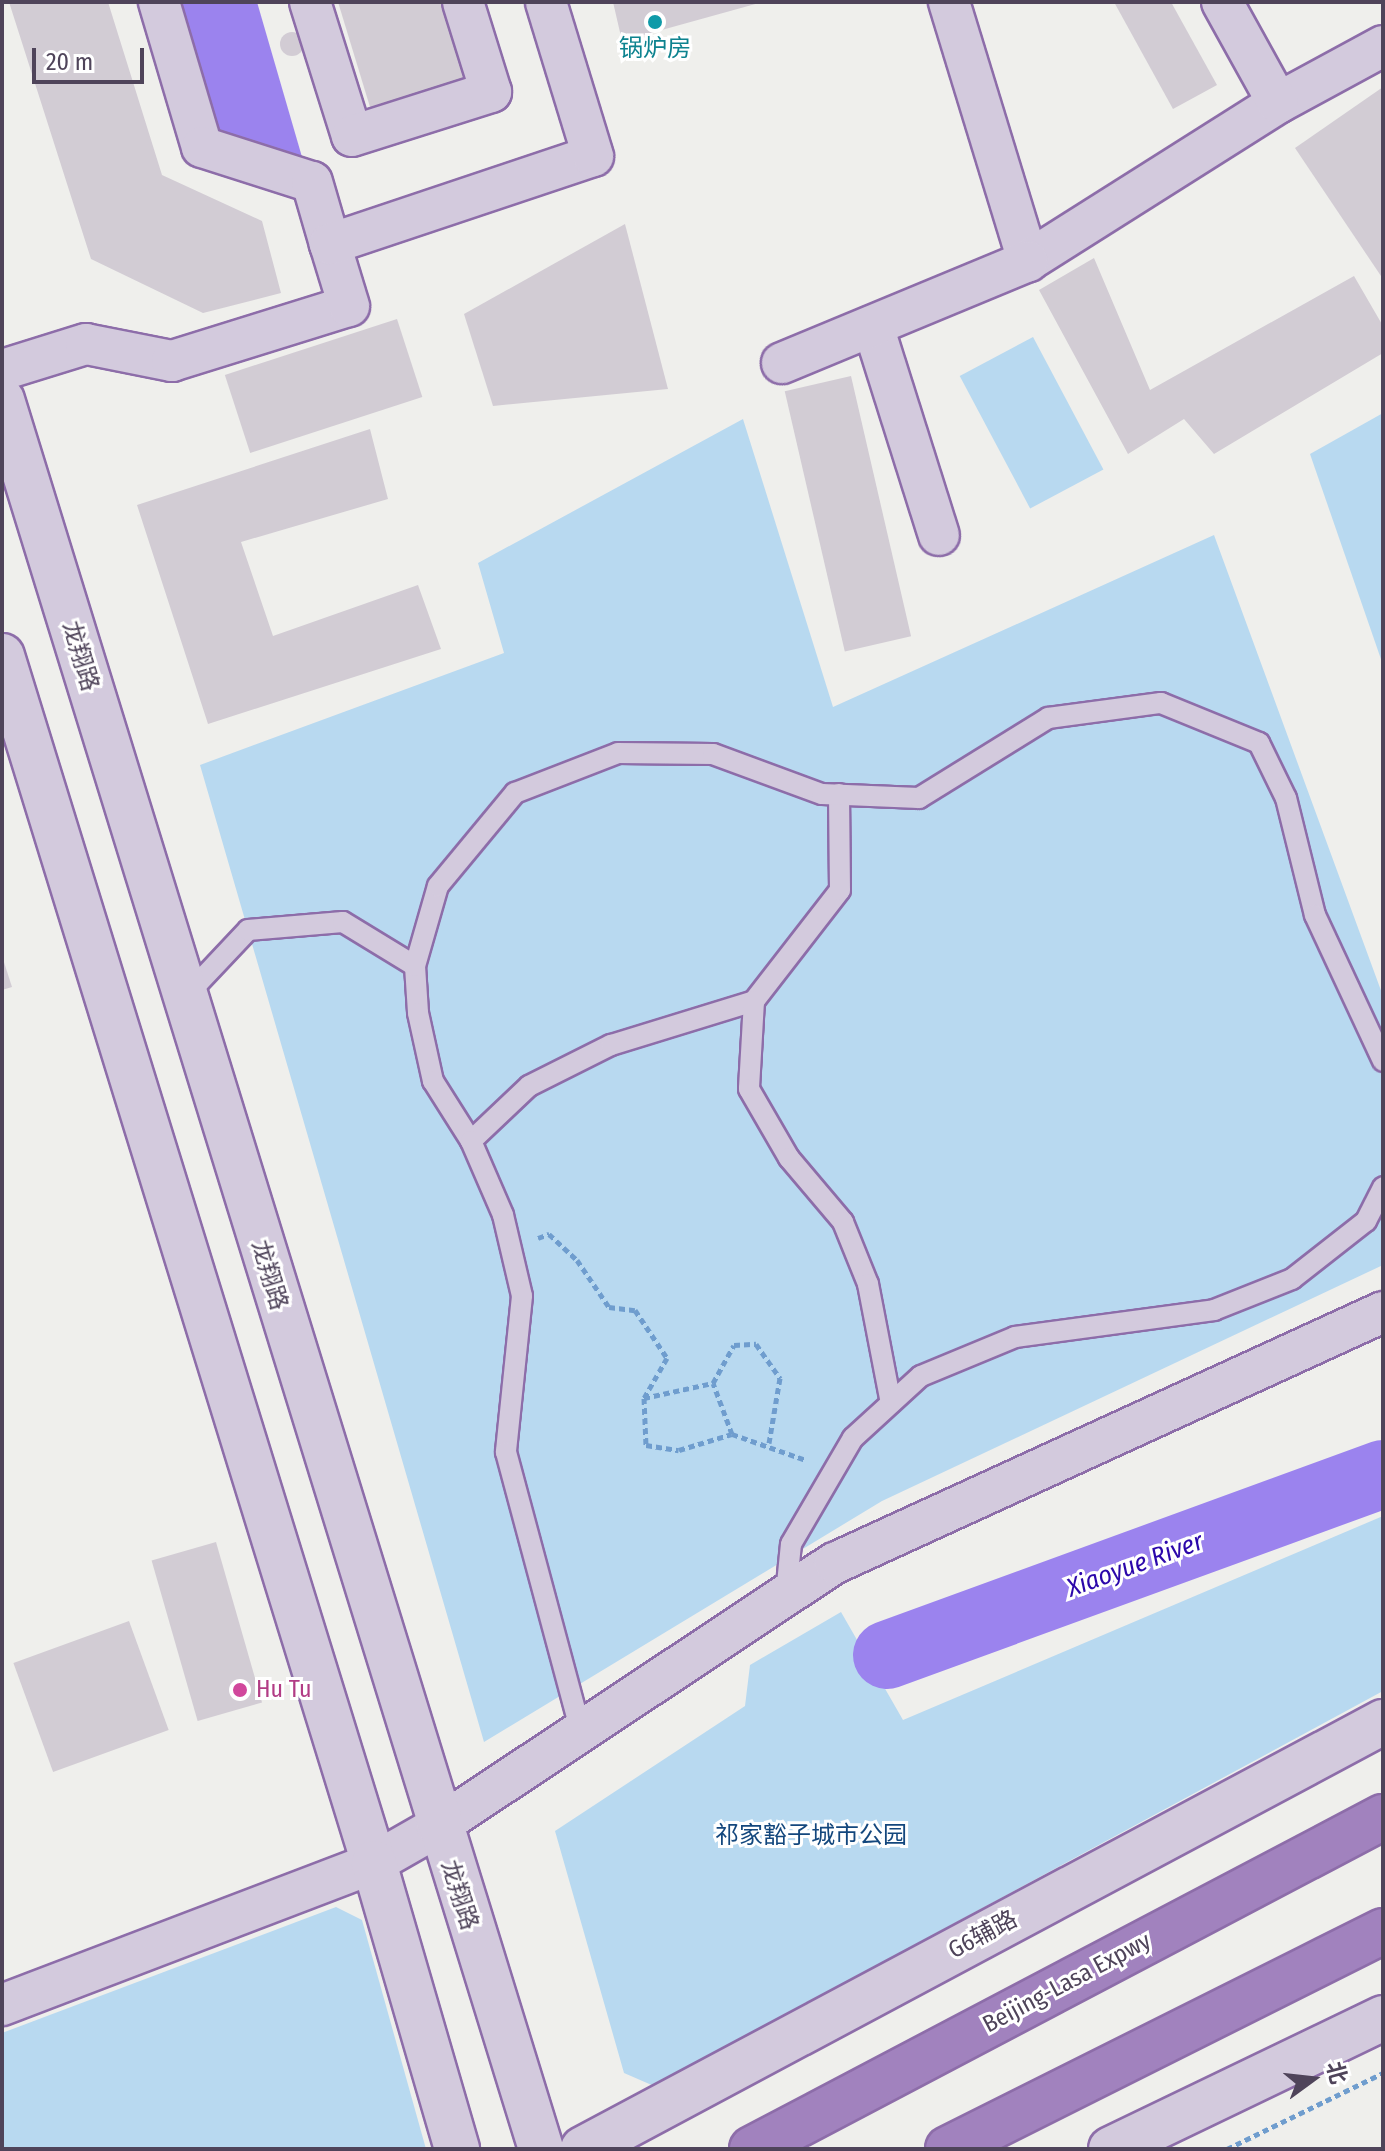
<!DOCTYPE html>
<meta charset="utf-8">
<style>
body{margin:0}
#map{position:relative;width:1385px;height:2151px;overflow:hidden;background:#efefec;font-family:"Fira Sans Condensed","Noto Sans SC",sans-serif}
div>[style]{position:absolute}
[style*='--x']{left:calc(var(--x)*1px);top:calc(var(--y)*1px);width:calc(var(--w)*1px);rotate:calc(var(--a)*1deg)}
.green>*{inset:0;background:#b8d9f0;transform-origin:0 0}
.water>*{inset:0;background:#9b83ee}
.river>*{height:68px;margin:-34px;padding:0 34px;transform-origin:34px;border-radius:34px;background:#9b83ee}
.building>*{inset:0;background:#d2ccd4;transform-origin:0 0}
.round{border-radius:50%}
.path>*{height:5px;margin-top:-2.5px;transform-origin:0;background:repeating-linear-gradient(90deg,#6f9dce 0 6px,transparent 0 10px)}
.roads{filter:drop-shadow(2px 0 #8d6da9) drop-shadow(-2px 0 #8d6da9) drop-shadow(0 2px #8d6da9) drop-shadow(0 -2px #8d6da9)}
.service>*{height:20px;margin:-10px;padding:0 10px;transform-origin:10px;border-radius:10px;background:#d3cadd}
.minor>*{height:40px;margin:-20px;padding:0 20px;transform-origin:20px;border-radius:20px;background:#d3cadd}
.tertiary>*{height:44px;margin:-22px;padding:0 22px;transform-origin:22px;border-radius:22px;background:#d3cadd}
.motorway>*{height:44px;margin:-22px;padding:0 22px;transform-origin:22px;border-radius:22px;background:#a182be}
.dots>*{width:22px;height:22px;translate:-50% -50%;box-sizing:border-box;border:4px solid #fff;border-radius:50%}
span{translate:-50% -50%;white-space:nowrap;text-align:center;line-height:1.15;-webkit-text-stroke:6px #fff;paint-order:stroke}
.culture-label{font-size:24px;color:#0d838f}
.street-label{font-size:24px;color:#4f445a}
.hotel-label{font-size:24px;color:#b23c85}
.left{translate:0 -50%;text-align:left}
.park-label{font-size:24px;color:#13477d}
.water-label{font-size:26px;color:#2b07aa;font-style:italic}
.frame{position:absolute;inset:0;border:4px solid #4f445a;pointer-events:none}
.north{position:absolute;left:1273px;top:2039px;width:80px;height:80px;-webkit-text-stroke:6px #fff;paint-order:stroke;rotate:75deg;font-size:22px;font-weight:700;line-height:32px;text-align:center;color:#4f445a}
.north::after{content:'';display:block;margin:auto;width:28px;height:36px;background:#4f445a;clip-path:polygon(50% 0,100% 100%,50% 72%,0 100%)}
.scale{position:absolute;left:32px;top:48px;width:112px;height:36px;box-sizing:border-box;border:4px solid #4f445a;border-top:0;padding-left:10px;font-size:24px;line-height:28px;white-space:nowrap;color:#4f445a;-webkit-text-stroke:6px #fff;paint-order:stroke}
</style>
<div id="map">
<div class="green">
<i style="left:1033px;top:337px;width:150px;height:83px;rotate:62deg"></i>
<i style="clip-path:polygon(1383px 413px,1383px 665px,1310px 454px)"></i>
<i style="clip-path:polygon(743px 419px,833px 707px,1214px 535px,1383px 996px,1383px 1265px,882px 1501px,484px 1742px,200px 765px,504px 653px,478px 563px)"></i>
<i style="clip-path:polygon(1383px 1516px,1383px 1691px,654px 2086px,624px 2073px,555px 1831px,745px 1706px,750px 1665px,841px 1612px,903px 1720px)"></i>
<i style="clip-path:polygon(336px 1907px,362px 1920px,426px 2149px,2px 2149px,2px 2033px)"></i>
</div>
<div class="water">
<i style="clip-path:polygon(179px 2px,257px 2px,302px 157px,214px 130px)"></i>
</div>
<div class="river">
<i style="--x:887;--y:1655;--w:528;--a:-20.05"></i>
</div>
<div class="building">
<i style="clip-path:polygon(9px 2px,108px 2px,162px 175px,262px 221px,281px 293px,203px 313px,91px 259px)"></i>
<i style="clip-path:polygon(338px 2px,442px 2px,465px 78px,370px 107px)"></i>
<i style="clip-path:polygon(613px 2px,758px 2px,759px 3px,622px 41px)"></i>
<i style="clip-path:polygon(1114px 2px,1171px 2px,1217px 85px,1173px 109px)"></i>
<i class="round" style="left:280px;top:32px;width:24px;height:24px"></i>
<i style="clip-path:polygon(1383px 87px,1383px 279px,1295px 148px)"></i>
<i style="clip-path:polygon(625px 224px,668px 389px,493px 406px,464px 314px)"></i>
<i style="clip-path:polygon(1094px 258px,1150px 390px,1354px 276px,1383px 326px,1383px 353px,1214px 454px,1184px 419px,1128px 454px,1039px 290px)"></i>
<i style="left:397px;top:319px;width:82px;height:181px;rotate:72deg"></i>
<i style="left:851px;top:376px;width:267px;height:68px;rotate:77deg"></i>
<i style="clip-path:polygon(370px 429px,388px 499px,241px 542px,273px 636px,418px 585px,441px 649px,208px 724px,137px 505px)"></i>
<i style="clip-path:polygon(2px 956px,12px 987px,2px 990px)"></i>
<i style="left:216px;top:1542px;width:167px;height:67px;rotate:74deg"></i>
<i style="left:129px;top:1621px;width:116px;height:123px;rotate:70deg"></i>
</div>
<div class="path">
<i style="--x:538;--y:1238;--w:12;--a:-20"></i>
<i style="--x:549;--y:1234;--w:38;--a:43"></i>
<i style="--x:577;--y:1260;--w:57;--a:55.8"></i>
<i style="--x:609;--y:1307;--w:26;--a:7"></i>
<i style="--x:635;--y:1310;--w:58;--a:56.3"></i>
<i style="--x:667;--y:1358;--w:46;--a:119.9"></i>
<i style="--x:644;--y:1398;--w:47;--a:87.6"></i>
<i style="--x:646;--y:1445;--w:33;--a:9"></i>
<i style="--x:679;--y:1450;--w:55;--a:-16.8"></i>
<i style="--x:732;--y:1434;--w:78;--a:19.4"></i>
<i style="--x:644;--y:1398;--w:71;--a:-12.3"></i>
<i style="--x:732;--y:1434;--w:54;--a:-110.4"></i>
<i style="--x:713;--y:1383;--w:43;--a:-61.1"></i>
<i style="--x:734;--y:1345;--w:22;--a:-3"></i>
<i style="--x:756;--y:1344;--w:42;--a:54.8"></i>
<i style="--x:780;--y:1378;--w:66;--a:99.6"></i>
<i style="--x:1227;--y:2149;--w:174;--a:-26"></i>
</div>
<div class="roads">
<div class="service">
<i style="--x:415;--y:966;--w:47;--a:86.3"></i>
<i style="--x:418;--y:1013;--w:70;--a:77.6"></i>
<i style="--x:433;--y:1081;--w:71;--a:57.7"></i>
<i style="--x:471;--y:1141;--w:80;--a:-43.5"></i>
<i style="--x:529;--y:1086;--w:92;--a:-26.6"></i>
<i style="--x:611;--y:1045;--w:150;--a:-17.1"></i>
<i style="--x:754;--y:1001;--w:140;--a:-52.2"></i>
<i style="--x:840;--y:890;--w:96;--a:-90.6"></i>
<i style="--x:184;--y:998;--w:93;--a:-46.7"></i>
<i style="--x:248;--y:930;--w:95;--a:-4.8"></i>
<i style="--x:343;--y:922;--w:84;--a:31.4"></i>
<i style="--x:415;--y:966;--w:83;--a:-74"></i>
<i style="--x:438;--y:886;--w:121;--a:-50.4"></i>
<i style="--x:515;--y:793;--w:110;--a:-21.2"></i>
<i style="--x:618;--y:753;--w:95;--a:0.6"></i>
<i style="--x:713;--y:754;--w:116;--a:20.2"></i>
<i style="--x:822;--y:794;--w:97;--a:2.4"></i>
<i style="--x:919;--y:798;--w:152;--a:-31.8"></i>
<i style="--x:1048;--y:718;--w:114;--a:-7.6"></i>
<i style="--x:1161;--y:703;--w:106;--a:22.2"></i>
<i style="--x:1259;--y:743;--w:61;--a:63.9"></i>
<i style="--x:1286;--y:798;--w:121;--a:76.1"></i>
<i style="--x:1315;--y:915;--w:161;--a:65"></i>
<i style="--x:754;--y:1001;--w:88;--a:93.3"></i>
<i style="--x:749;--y:1089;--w:80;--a:59.9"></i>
<i style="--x:789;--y:1158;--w:84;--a:49.8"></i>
<i style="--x:843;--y:1222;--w:67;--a:68"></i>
<i style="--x:868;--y:1284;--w:121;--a:79.1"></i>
<i style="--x:471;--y:1141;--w:81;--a:66.6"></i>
<i style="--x:503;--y:1215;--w:83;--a:76.8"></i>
<i style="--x:522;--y:1296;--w:157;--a:95.9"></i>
<i style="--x:506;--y:1452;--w:289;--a:75"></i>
<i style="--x:786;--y:1594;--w:50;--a:-84.3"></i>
<i style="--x:791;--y:1544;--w:123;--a:-59.7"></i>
<i style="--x:853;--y:1438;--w:92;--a:-42.4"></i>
<i style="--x:921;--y:1376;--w:102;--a:-22.5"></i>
<i style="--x:1015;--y:1337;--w:201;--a:-7.7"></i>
<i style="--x:1214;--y:1310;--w:84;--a:-21.7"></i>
<i style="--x:1292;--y:1279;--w:94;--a:-38.1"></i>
<i style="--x:1366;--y:1221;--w:38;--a:-63"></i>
</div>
<div class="minor">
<i style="--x:159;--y:2;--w:151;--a:73.5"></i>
<i style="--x:202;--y:147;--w:115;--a:17.7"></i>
<i style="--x:312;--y:182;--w:65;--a:73.8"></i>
<i style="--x:310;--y:2;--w:140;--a:72.6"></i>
<i style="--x:352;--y:136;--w:146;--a:-17.6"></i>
<i style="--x:491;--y:92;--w:94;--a:-107.3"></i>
<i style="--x:949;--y:2;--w:271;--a:73"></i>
<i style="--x:1028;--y:261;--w:296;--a:-32.3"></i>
<i style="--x:1278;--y:103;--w:119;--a:-28.5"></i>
<i style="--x:1222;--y:2;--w:115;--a:61"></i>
<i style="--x:873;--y:326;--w:219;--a:72.5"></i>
<i style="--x:782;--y:363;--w:266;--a:-22.5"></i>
<i style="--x:2;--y:370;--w:88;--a:-17.2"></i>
<i style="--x:86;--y:344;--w:88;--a:11.2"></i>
<i style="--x:172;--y:361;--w:185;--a:-17.3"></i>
<i style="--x:349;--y:306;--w:65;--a:-107"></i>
<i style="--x:330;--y:244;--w:277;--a:-18.5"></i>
<i style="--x:593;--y:156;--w:161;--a:-107"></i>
<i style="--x:2;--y:2005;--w:398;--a:-20.9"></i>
<i style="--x:374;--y:1863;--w:73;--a:-29.7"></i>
<i style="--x:437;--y:1827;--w:478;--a:-33.6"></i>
<i style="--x:835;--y:1563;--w:603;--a:-24.61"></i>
</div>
<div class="tertiary">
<i style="--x:2;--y:400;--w:1830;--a:72.87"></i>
<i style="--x:2;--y:656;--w:1263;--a:72.87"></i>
<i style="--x:374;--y:1863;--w:298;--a:73.8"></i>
<i style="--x:583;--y:2149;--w:907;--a:-28.09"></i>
<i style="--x:1111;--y:2149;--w:302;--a:-25.7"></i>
</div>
<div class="motorway">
<i style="--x:752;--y:2149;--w:713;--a:-27.75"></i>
<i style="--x:948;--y:2149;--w:487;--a:-26.6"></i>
</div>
</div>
<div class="dots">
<i style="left:655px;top:22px;background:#0f9aa8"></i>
<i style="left:240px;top:1690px;background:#d1479c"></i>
</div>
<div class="culture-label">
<span style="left:655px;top:49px">锅炉房</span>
</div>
<div class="street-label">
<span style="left:80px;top:656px;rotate:73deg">龙翔路</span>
<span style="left:269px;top:1275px;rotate:73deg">龙翔路</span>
<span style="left:459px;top:1895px;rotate:72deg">龙翔路</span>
<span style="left:983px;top:1935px;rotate:-28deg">G6辅路</span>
<span style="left:1067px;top:1983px;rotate:-28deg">Beijing-Lasa Expwy</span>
</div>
<div class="hotel-label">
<span class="left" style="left:256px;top:1690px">Hu Tu</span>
</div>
<div class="park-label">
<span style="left:811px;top:1836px">祁家豁子城市公园</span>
</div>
<div class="water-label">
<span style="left:1135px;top:1565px;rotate:-20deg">Xiaoyue River</span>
</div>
<div class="frame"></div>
<div class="north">北</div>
<div class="scale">20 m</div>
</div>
